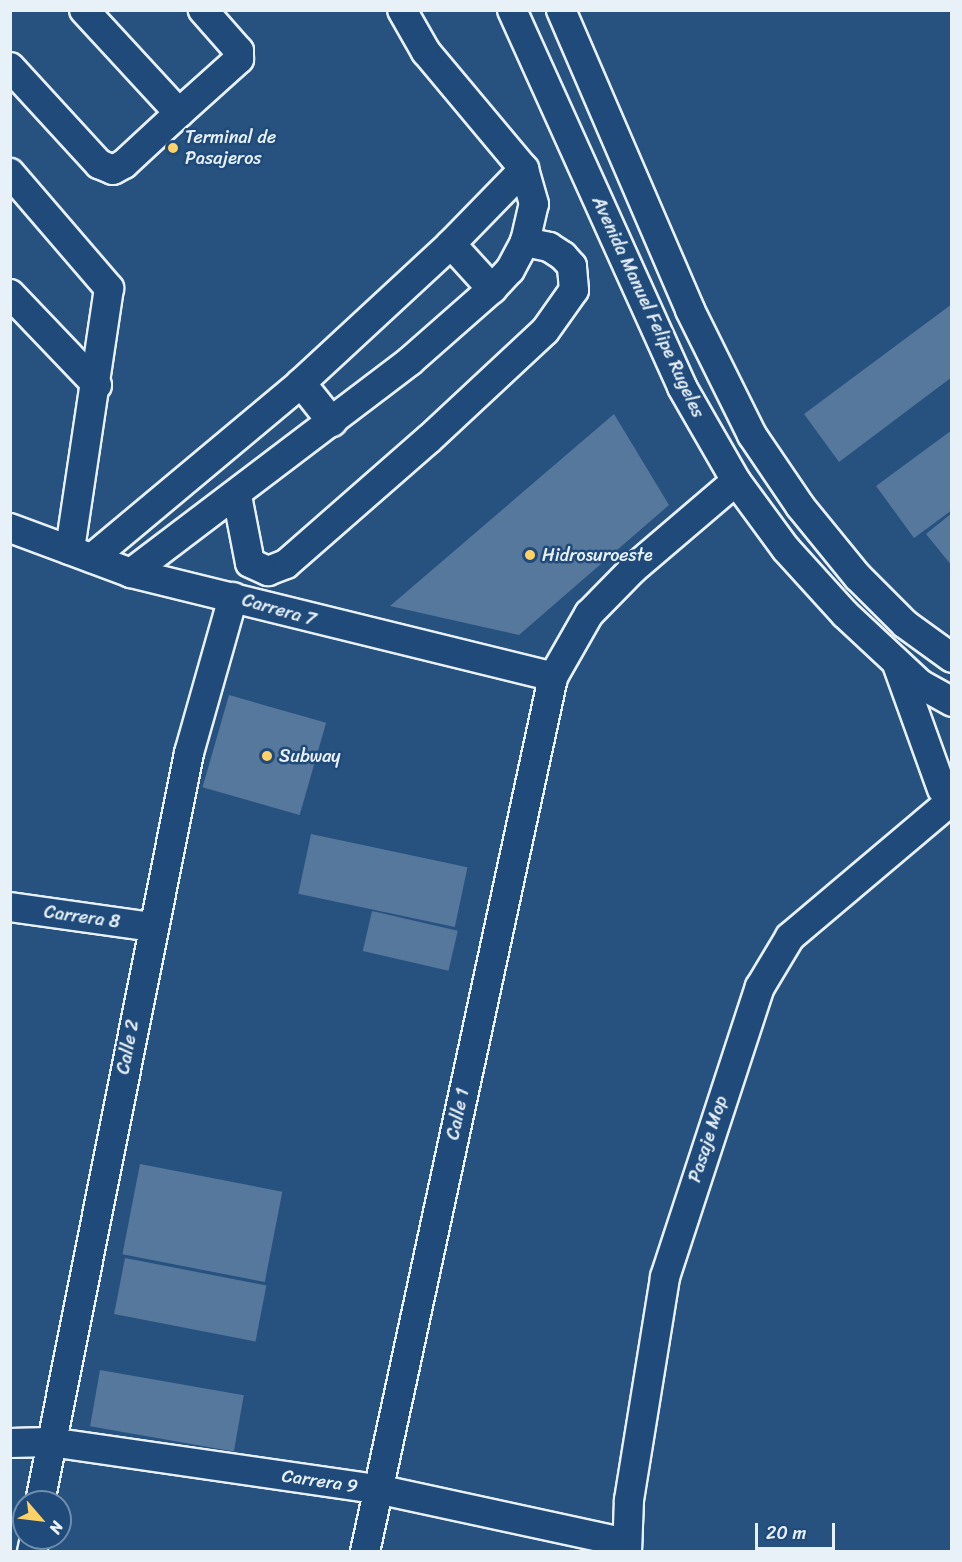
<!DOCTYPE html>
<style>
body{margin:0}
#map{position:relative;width:962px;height:1562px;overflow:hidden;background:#27517f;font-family:Sriracha,sans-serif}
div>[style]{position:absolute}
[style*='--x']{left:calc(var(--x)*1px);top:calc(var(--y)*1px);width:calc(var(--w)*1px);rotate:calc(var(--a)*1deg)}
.building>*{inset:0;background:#57789d;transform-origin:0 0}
.roads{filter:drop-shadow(2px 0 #e8f1f8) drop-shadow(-2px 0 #e8f1f8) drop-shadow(0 2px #e8f1f8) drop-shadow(0 -2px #e8f1f8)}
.minor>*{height:28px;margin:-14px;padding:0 14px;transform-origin:14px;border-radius:14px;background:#1f4a7a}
.dots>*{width:16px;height:16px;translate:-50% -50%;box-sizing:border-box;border:3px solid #1f4a7a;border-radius:50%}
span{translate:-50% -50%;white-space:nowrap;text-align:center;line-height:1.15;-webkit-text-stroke:5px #1f4a7a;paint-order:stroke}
.poi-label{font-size:18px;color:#e8f1f8}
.left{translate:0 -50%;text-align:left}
.street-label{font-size:18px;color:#e8f1f8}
.frame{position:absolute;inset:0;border:12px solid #e8f1f8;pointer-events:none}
.north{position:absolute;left:12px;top:1490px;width:60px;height:60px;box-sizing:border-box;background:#1f4a7a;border:2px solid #6f8dac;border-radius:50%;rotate:118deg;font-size:16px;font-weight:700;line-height:24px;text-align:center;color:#e8f1f8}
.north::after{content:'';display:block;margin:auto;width:21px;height:27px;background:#ffd166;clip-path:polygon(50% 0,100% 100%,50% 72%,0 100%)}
.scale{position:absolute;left:755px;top:1523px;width:80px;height:27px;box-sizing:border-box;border:3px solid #e8f1f8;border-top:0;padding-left:8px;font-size:18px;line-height:21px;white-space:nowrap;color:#e8f1f8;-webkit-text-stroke:4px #1f4a7a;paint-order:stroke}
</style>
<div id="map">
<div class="building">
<i style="clip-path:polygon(952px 304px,952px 377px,839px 462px,804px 414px)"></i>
<i style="clip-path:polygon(614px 414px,669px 505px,519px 635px,390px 606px)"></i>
<i style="clip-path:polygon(952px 430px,952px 510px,914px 538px,876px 486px)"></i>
<i style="clip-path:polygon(952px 513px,952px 566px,926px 534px)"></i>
<i style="left:229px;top:695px;width:101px;height:96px;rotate:16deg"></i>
<i style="left:311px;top:834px;width:160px;height:61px;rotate:12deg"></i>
<i style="left:372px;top:911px;width:88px;height:41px;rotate:13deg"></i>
<i style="left:140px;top:1164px;width:145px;height:92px;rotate:11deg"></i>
<i style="left:125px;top:1258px;width:144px;height:57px;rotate:11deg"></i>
<i style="left:100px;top:1370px;width:146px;height:57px;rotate:10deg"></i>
</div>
<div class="roads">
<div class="minor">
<i style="--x:512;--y:10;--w:414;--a:65.7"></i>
<i style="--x:682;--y:387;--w:108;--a:60.1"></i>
<i style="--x:736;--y:481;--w:84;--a:53.7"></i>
<i style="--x:786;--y:549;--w:88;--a:47.8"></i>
<i style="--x:845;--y:614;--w:103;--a:43"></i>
<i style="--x:920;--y:684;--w:37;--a:29"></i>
<i style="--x:561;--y:10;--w:327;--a:66.7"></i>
<i style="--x:690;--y:310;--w:140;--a:63.6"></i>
<i style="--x:752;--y:435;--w:86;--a:55.9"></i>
<i style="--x:800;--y:506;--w:92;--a:50.8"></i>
<i style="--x:858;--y:577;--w:66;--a:45"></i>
<i style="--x:905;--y:624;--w:58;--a:35.9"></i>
<i style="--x:10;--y:67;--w:132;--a:47.5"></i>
<i style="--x:99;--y:164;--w:15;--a:23"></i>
<i style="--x:113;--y:170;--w:13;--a:-29"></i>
<i style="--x:124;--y:164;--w:75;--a:-42.8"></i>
<i style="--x:179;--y:113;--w:140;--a:-132.7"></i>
<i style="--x:179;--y:113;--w:81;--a:-42"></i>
<i style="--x:239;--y:59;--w:8;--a:-90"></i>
<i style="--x:239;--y:51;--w:55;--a:-131.3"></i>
<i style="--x:10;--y:173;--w:152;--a:49.3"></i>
<i style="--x:109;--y:288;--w:265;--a:98.5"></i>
<i style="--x:451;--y:244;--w:61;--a:47.7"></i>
<i style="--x:10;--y:294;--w:126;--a:46.3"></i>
<i style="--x:301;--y:383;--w:50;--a:51.5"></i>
<i style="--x:237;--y:496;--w:68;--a:79"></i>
<i style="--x:250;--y:563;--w:20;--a:24"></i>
<i style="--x:268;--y:571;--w:19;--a:-21"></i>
<i style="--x:286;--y:564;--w:190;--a:-41.2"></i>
<i style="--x:429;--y:439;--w:158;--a:-43"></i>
<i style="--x:545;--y:331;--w:50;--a:-54.7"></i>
<i style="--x:574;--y:290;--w:24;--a:-95"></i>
<i style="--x:572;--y:266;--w:13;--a:-132"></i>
<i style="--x:563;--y:256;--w:17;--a:-147"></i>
<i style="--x:549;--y:247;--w:25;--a:-168"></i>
<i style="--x:10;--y:528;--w:129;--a:20.4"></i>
<i style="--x:131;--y:573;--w:435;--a:13.8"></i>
<i style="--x:92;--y:558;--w:273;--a:-39.9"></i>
<i style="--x:301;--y:383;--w:205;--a:-42.8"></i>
<i style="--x:451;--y:244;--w:105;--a:-45.8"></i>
<i style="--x:131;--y:573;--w:350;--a:-37.2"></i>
<i style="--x:410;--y:361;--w:109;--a:-41.3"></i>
<i style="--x:492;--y:289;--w:26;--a:-47"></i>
<i style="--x:510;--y:270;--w:32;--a:-62"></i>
<i style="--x:525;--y:242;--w:39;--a:-77"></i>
<i style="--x:534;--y:204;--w:36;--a:-106"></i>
<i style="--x:524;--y:169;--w:153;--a:-129.9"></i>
<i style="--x:426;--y:52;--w:48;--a:-119.7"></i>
<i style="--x:897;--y:664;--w:133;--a:70.2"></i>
<i style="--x:10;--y:907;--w:144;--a:8"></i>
<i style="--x:10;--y:1443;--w:40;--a:-1.4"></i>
<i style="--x:50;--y:1442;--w:330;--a:8.2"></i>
<i style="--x:377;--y:1489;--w:255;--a:12.2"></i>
<i style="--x:40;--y:1502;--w:764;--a:-78.75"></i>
<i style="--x:189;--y:753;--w:162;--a:-74.2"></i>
<i style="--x:32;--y:1552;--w:14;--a:-78"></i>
<i style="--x:365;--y:1552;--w:895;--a:-77.87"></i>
<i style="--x:553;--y:677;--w:73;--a:-60.3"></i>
<i style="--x:589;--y:614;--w:63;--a:-45.6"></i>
<i style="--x:633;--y:569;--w:135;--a:-40.5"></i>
<i style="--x:627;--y:1552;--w:52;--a:-87.8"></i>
<i style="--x:629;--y:1500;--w:226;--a:-80.8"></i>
<i style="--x:665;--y:1277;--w:305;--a:-71.9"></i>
<i style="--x:760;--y:987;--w:58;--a:-59"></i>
<i style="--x:790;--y:937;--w:203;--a:-40.2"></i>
</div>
</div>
<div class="dots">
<i style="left:173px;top:148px;background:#ffd166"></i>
<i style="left:530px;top:555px;background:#ffd166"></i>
<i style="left:267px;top:756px;background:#ffd166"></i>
</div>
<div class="poi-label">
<span class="left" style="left:185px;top:148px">Terminal de<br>Pasajeros</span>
<span class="left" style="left:542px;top:555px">Hidrosuroeste</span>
<span class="left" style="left:279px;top:756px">Subway</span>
</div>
<div class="street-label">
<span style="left:648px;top:307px;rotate:65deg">Avenida Manuel Felipe Rugeles</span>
<span style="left:279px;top:610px;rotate:16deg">Carrera 7</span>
<span style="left:82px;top:917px;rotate:8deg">Carrera 8</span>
<span style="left:128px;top:1047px;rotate:-79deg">Calle 2</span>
<span style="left:458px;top:1114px;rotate:-78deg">Calle 1</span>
<span style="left:708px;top:1139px;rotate:-72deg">Pasaje Mop</span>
<span style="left:320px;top:1481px;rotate:8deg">Carrera 9</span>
</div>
<div class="frame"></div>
<div class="north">N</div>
<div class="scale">20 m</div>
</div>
